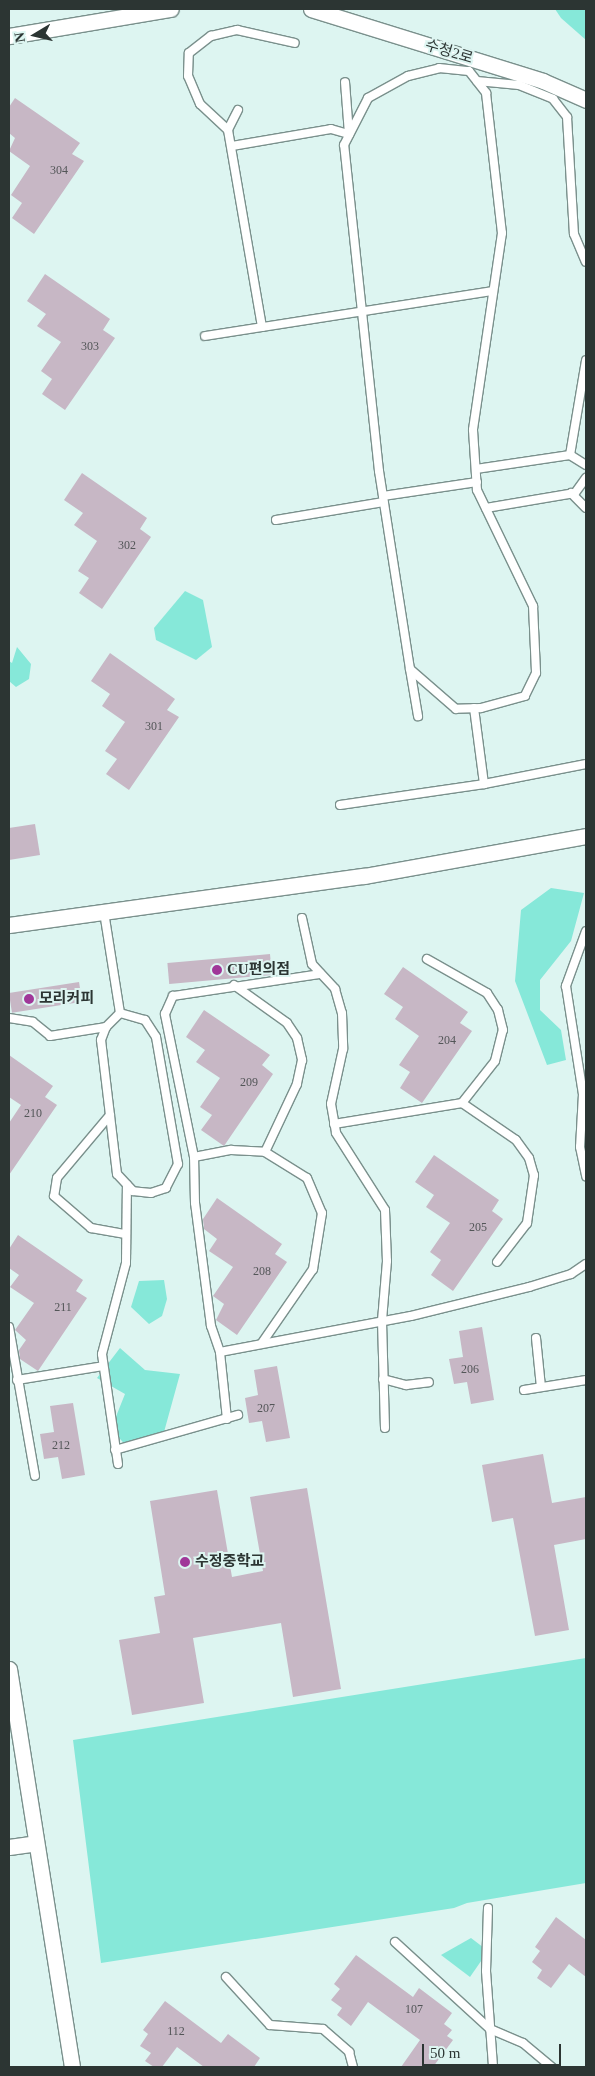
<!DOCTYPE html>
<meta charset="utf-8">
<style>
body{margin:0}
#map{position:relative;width:595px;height:2076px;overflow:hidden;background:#ddf5f1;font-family:"Times New Roman","Noto Sans KR",serif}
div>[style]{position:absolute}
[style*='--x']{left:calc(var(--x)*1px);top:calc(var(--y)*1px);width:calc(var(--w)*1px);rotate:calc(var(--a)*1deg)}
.green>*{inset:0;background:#86e8d9}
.building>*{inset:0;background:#c7b7c5;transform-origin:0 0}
.roads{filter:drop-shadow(1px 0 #7a908c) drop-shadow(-1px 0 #7a908c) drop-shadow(0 1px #7a908c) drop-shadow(0 -1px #7a908c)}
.lane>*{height:8px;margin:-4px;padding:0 4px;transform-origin:4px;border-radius:4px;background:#fff}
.street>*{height:15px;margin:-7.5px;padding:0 7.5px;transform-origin:7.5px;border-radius:7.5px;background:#fff}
.dots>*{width:14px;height:14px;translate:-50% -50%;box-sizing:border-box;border:2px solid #ddf5f1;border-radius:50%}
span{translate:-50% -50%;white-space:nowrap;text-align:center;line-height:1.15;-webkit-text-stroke:4px #ddf5f1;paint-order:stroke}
.number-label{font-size:12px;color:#535658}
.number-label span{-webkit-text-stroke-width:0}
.street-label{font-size:15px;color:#2c3533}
.poi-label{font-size:15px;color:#2c3533;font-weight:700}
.left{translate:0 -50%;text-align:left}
.frame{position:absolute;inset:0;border:10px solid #2c3533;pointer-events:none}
.north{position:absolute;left:10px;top:10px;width:50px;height:50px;-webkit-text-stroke:4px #ddf5f1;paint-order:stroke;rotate:261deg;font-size:14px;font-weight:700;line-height:20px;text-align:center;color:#2c3533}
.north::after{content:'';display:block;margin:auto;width:18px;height:22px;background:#2c3533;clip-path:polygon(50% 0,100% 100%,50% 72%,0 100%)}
.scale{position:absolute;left:422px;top:2044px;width:139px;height:22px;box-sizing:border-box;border:2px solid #2c3533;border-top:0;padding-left:6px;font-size:15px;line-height:18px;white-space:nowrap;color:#2c3533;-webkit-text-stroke:4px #ddf5f1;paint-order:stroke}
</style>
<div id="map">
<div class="green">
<i style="clip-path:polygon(555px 9px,586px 9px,586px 40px,561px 18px)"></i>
<i style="clip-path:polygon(185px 591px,203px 600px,212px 647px,196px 660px,156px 640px,154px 628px)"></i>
<i style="clip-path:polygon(17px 647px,31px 664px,29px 679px,16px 687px,9px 681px,9px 661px,12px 663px)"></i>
<i style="clip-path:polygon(551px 888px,584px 893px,571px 941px,540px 980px,540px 1010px,561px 1030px,566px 1060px,547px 1065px,515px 981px,521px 910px)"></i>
<i style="clip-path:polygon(164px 1280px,167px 1299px,162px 1316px,149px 1324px,131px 1307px,139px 1281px)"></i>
<i style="clip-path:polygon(120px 1348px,145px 1370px,180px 1374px,164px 1432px,131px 1451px,111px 1429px,125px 1394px,97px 1378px)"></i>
<i style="clip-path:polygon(586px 1658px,586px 1883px,467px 1903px,454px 1908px,101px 1963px,73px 1740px)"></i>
<i style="clip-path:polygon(471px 1938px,488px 1951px,470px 1977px,441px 1955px)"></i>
</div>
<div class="building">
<i style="clip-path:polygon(15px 98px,80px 143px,72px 154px,84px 161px,34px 234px,12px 218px,22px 203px,11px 195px,30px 166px,9px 151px,15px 138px,9px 133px,9px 107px)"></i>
<i style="clip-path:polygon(45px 274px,110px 319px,103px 330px,115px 338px,65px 410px,42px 394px,52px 379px,41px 371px,61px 342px,37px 326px,46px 314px,27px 301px)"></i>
<i style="clip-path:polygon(82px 473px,147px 518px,140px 529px,151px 537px,102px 609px,79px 593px,89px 578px,78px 571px,97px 541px,74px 525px,83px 513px,64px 500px)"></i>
<i style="clip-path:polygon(110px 653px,175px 699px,167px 710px,179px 717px,129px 790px,106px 774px,117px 759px,105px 751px,125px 722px,102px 706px,110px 694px,91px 681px)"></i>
<i style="clip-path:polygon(35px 824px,40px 855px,9px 860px,9px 828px)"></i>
<i style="left:270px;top:954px;width:21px;height:103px;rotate:85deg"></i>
<i style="clip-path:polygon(403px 967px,468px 1012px,460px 1023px,472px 1031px,422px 1103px,400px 1088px,410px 1072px,399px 1065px,419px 1036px,395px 1019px,403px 1007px,384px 994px)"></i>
<i style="left:79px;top:982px;width:20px;height:71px;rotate:81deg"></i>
<i style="clip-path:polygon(204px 1010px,270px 1055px,262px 1065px,273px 1074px,224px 1146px,201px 1130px,212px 1115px,200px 1107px,220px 1078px,196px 1062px,205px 1050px,186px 1037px)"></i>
<i style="clip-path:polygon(9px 1055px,53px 1086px,45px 1097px,57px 1105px,9px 1175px,9px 1123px,21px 1105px,9px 1097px)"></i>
<i style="clip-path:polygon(434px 1155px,499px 1200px,492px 1211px,503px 1219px,453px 1291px,431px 1275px,441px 1260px,430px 1252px,450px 1223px,426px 1207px,434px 1195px,415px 1182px)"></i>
<i style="clip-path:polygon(217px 1198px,282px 1244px,275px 1254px,287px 1262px,237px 1335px,216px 1320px,224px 1304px,213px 1296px,233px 1267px,209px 1251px,217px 1239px,204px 1229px,203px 1219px)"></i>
<i style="clip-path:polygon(18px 1235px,83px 1280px,76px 1291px,87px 1298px,38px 1371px,20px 1359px,19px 1350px,26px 1340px,15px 1330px,34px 1303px,10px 1287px,19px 1275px,9px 1268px,9px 1249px)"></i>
<i style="clip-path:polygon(482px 1327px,494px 1400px,471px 1404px,467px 1382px,454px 1384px,449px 1359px,463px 1357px,459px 1331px)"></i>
<i style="clip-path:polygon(277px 1366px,290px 1438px,266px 1442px,262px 1421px,249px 1423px,245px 1398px,258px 1395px,254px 1370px)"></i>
<i style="clip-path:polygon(73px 1403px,85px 1475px,62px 1479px,58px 1457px,44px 1459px,40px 1434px,54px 1432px,50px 1406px)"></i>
<i style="clip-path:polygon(543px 1454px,552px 1503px,586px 1497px,586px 1539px,554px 1545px,569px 1630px,535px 1636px,513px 1518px,492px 1522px,482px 1465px)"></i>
<i style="clip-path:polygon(307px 1488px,341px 1689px,293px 1697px,281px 1623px,193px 1638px,204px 1703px,132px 1715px,119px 1640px,160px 1633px,154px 1597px,165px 1595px,150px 1501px,217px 1490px,232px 1577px,263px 1571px,250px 1497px)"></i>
<i style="clip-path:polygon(556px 1917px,586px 1940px,586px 1977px,569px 1964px,551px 1988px,537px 1978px,542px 1970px,532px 1962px,540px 1951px,535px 1947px)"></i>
<i style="clip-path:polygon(356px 1955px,413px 1997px,419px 1988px,452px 2013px,444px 2024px,452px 2030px,447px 2036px,453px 2040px,433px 2067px,401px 2067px,420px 2040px,368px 2002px,351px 2026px,337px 2015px,342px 2008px,331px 2000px,340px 1989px,334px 1984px)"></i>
<i style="clip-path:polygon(165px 2001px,221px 2043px,228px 2034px,260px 2058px,254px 2067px,204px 2067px,177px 2047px,162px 2067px,154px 2067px,145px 2061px,151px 2053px,140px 2046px,148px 2034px,143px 2030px)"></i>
</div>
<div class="roads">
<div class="lane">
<i style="--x:439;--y:68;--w:30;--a:6"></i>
<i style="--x:469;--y:71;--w:28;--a:52"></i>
<i style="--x:486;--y:93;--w:141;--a:83.5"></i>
<i style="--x:502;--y:233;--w:199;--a:98.4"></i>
<i style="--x:473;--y:430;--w:60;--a:86.2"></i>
<i style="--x:477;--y:490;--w:129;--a:64.2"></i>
<i style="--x:533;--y:606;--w:67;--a:87.4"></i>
<i style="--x:536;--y:673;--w:25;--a:116"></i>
<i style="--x:525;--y:696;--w:46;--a:164.7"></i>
<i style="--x:481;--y:708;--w:25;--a:178"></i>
<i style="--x:456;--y:709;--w:61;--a:-139"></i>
<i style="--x:410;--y:669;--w:200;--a:-98.9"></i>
<i style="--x:379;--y:471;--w:328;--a:-96.1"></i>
<i style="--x:344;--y:145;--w:53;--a:-62.9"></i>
<i style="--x:368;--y:98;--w:46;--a:-28.8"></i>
<i style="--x:408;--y:76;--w:32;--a:-14"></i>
<i style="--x:477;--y:81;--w:42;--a:5.4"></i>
<i style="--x:519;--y:85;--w:37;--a:22"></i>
<i style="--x:553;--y:99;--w:23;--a:52"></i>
<i style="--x:567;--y:117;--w:117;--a:86.6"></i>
<i style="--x:574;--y:234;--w:30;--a:67"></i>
<i style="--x:238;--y:110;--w:22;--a:117"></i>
<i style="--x:228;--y:130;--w:200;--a:80.2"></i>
<i style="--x:228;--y:130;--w:38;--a:-137"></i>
<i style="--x:200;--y:104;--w:30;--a:-113"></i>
<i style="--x:188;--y:76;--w:23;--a:-88"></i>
<i style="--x:189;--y:53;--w:28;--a:-38"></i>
<i style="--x:211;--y:36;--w:27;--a:-13"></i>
<i style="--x:237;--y:30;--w:59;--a:12.6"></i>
<i style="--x:232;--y:146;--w:100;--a:-9.7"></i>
<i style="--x:331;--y:129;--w:19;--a:16"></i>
<i style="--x:349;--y:134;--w:52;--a:-94.4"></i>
<i style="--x:205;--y:336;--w:291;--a:-8.9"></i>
<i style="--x:570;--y:455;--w:96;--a:-80.4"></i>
<i style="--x:476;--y:469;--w:95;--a:-8.5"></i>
<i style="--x:570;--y:455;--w:19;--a:32"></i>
<i style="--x:571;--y:493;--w:21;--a:45"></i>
<i style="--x:383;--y:496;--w:95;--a:-8.5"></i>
<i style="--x:486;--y:508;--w:90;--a:-9.6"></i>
<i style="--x:575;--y:493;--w:19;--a:-54"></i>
<i style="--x:276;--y:520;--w:109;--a:-9.5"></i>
<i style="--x:410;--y:669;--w:48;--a:80.3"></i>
<i style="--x:474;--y:708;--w:77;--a:82.5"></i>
<i style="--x:340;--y:805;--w:146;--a:-8.3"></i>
<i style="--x:484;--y:784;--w:104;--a:-11.1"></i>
<i style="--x:104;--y:912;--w:102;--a:81"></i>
<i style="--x:302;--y:918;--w:47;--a:77.7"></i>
<i style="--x:312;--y:964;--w:34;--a:47"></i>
<i style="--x:335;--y:989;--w:25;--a:74"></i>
<i style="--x:342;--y:1013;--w:36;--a:88"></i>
<i style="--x:343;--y:1049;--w:56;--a:102.3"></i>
<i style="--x:331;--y:1104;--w:29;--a:80"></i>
<i style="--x:336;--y:1133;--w:91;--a:57.5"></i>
<i style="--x:385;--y:1210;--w:51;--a:87.8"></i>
<i style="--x:387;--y:1261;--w:60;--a:94.8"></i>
<i style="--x:382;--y:1321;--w:107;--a:88.4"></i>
<i style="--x:586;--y:931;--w:59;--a:110"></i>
<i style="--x:566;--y:986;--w:109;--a:81.1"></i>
<i style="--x:583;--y:1094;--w:53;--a:93.2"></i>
<i style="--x:580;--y:1147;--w:30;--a:78"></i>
<i style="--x:234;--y:985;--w:65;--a:35.6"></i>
<i style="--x:287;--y:1023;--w:18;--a:56"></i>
<i style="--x:297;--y:1038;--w:23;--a:77"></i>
<i style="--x:302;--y:1060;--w:25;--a:102"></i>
<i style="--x:297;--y:1084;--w:75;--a:115.2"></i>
<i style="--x:120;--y:1013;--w:26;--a:16"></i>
<i style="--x:145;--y:1020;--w:20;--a:57"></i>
<i style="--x:156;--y:1037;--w:129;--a:80.2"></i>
<i style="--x:178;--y:1164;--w:27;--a:117"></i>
<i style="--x:166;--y:1188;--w:16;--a:162"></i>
<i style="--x:151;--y:1193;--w:18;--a:-174"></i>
<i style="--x:133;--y:1191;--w:23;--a:-133"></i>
<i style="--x:117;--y:1174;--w:135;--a:-96.8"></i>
<i style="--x:101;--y:1040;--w:14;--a:-69"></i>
<i style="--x:106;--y:1027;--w:20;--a:-45"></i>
<i style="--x:9;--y:1018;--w:24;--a:9"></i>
<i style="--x:33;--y:1022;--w:22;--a:39"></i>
<i style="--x:50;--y:1036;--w:57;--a:-9.1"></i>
<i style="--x:462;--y:1103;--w:65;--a:34.4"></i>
<i style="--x:516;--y:1140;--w:22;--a:54"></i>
<i style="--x:529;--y:1158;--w:18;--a:74"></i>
<i style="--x:534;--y:1175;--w:49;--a:98.3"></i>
<i style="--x:527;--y:1223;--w:49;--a:127.6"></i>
<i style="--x:110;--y:1115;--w:82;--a:130.1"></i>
<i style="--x:57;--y:1178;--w:18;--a:99"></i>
<i style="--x:54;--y:1196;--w:49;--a:40.9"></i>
<i style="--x:91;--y:1228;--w:35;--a:10"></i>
<i style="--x:334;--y:1124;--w:130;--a:-9.3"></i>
<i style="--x:462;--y:1103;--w:53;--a:-51.8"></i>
<i style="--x:495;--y:1061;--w:32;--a:-76"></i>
<i style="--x:503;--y:1030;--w:21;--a:-104"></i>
<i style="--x:498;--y:1010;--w:20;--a:-123"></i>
<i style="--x:487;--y:993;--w:69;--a:-150.5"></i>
<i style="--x:194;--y:1157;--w:38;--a:-11"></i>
<i style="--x:231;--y:1150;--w:34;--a:3"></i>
<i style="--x:265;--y:1152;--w:49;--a:31.8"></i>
<i style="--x:307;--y:1178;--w:38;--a:67"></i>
<i style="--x:322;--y:1213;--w:57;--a:99.1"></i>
<i style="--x:313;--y:1269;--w:90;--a:124.6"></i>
<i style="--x:9;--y:1327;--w:151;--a:80.1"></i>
<i style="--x:536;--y:1338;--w:49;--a:84.2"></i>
<i style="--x:220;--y:1352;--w:194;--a:-10.7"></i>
<i style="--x:411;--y:1316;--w:122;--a:-13.8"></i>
<i style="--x:529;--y:1287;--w:44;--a:-17.2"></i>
<i style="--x:571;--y:1274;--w:18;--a:-34"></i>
<i style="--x:383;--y:1379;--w:24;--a:15"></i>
<i style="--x:406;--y:1385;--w:23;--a:-7"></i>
<i style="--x:17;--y:1380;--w:87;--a:-9.2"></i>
<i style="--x:524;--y:1390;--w:63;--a:-9.2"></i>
<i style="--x:227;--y:1419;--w:67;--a:-96"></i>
<i style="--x:220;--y:1352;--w:28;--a:-109"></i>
<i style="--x:211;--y:1326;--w:124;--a:-97.4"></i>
<i style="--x:195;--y:1203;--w:46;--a:-91.2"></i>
<i style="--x:194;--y:1157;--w:146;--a:-101.5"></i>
<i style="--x:165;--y:1014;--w:20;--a:-66"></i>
<i style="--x:173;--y:996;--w:149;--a:-8.5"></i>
<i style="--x:115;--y:1450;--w:128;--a:-15.9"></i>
<i style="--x:118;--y:1464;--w:111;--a:-98.3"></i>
<i style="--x:102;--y:1354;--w:94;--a:-75.2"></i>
<i style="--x:126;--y:1263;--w:78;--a:-89.3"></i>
<i style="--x:488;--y:1908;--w:63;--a:91.8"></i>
<i style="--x:486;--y:1971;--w:96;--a:85.8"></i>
<i style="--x:395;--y:1942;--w:129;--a:42.5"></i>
<i style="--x:490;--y:2029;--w:36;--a:23"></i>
<i style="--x:523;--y:2043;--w:38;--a:40"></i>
<i style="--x:226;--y:1977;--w:65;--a:47.5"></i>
<i style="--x:270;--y:2025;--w:53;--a:4.3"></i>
<i style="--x:323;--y:2029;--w:35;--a:41"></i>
<i style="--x:349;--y:2052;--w:16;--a:75"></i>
</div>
<div class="street">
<i style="--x:311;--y:9;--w:243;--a:17.2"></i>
<i style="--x:543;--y:81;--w:47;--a:23.8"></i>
<i style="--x:9;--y:36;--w:164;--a:-9.5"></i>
<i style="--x:9;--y:925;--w:358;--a:-7.9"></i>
<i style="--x:364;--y:876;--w:226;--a:-10.2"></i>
<i style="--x:9;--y:1669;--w:403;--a:81"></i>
<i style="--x:9;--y:1847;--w:27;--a:-8"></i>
</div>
</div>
<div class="dots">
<i style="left:217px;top:970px;background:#a03799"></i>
<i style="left:29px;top:999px;background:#a03799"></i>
<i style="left:185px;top:1562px;background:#a03799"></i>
</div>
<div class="number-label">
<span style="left:59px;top:171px">304</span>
<span style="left:90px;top:347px">303</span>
<span style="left:127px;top:546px">302</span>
<span style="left:154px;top:727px">301</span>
<span style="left:447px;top:1041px">204</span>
<span style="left:249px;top:1083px">209</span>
<span style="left:33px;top:1114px">210</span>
<span style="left:478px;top:1228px">205</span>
<span style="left:262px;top:1272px">208</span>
<span style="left:63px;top:1308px">211</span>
<span style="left:470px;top:1370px">206</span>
<span style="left:266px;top:1409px">207</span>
<span style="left:61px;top:1446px">212</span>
<span style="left:414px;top:2010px">107</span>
<span style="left:176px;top:2032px">112</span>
</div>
<div class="street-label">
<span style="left:449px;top:52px;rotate:17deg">수청2로</span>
</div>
<div class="poi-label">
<span class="left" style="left:227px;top:970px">CU편의점</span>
<span class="left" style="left:39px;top:999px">모리커피</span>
<span class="left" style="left:195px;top:1562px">수정중학교</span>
</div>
<div class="frame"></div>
<div class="north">N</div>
<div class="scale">50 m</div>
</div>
